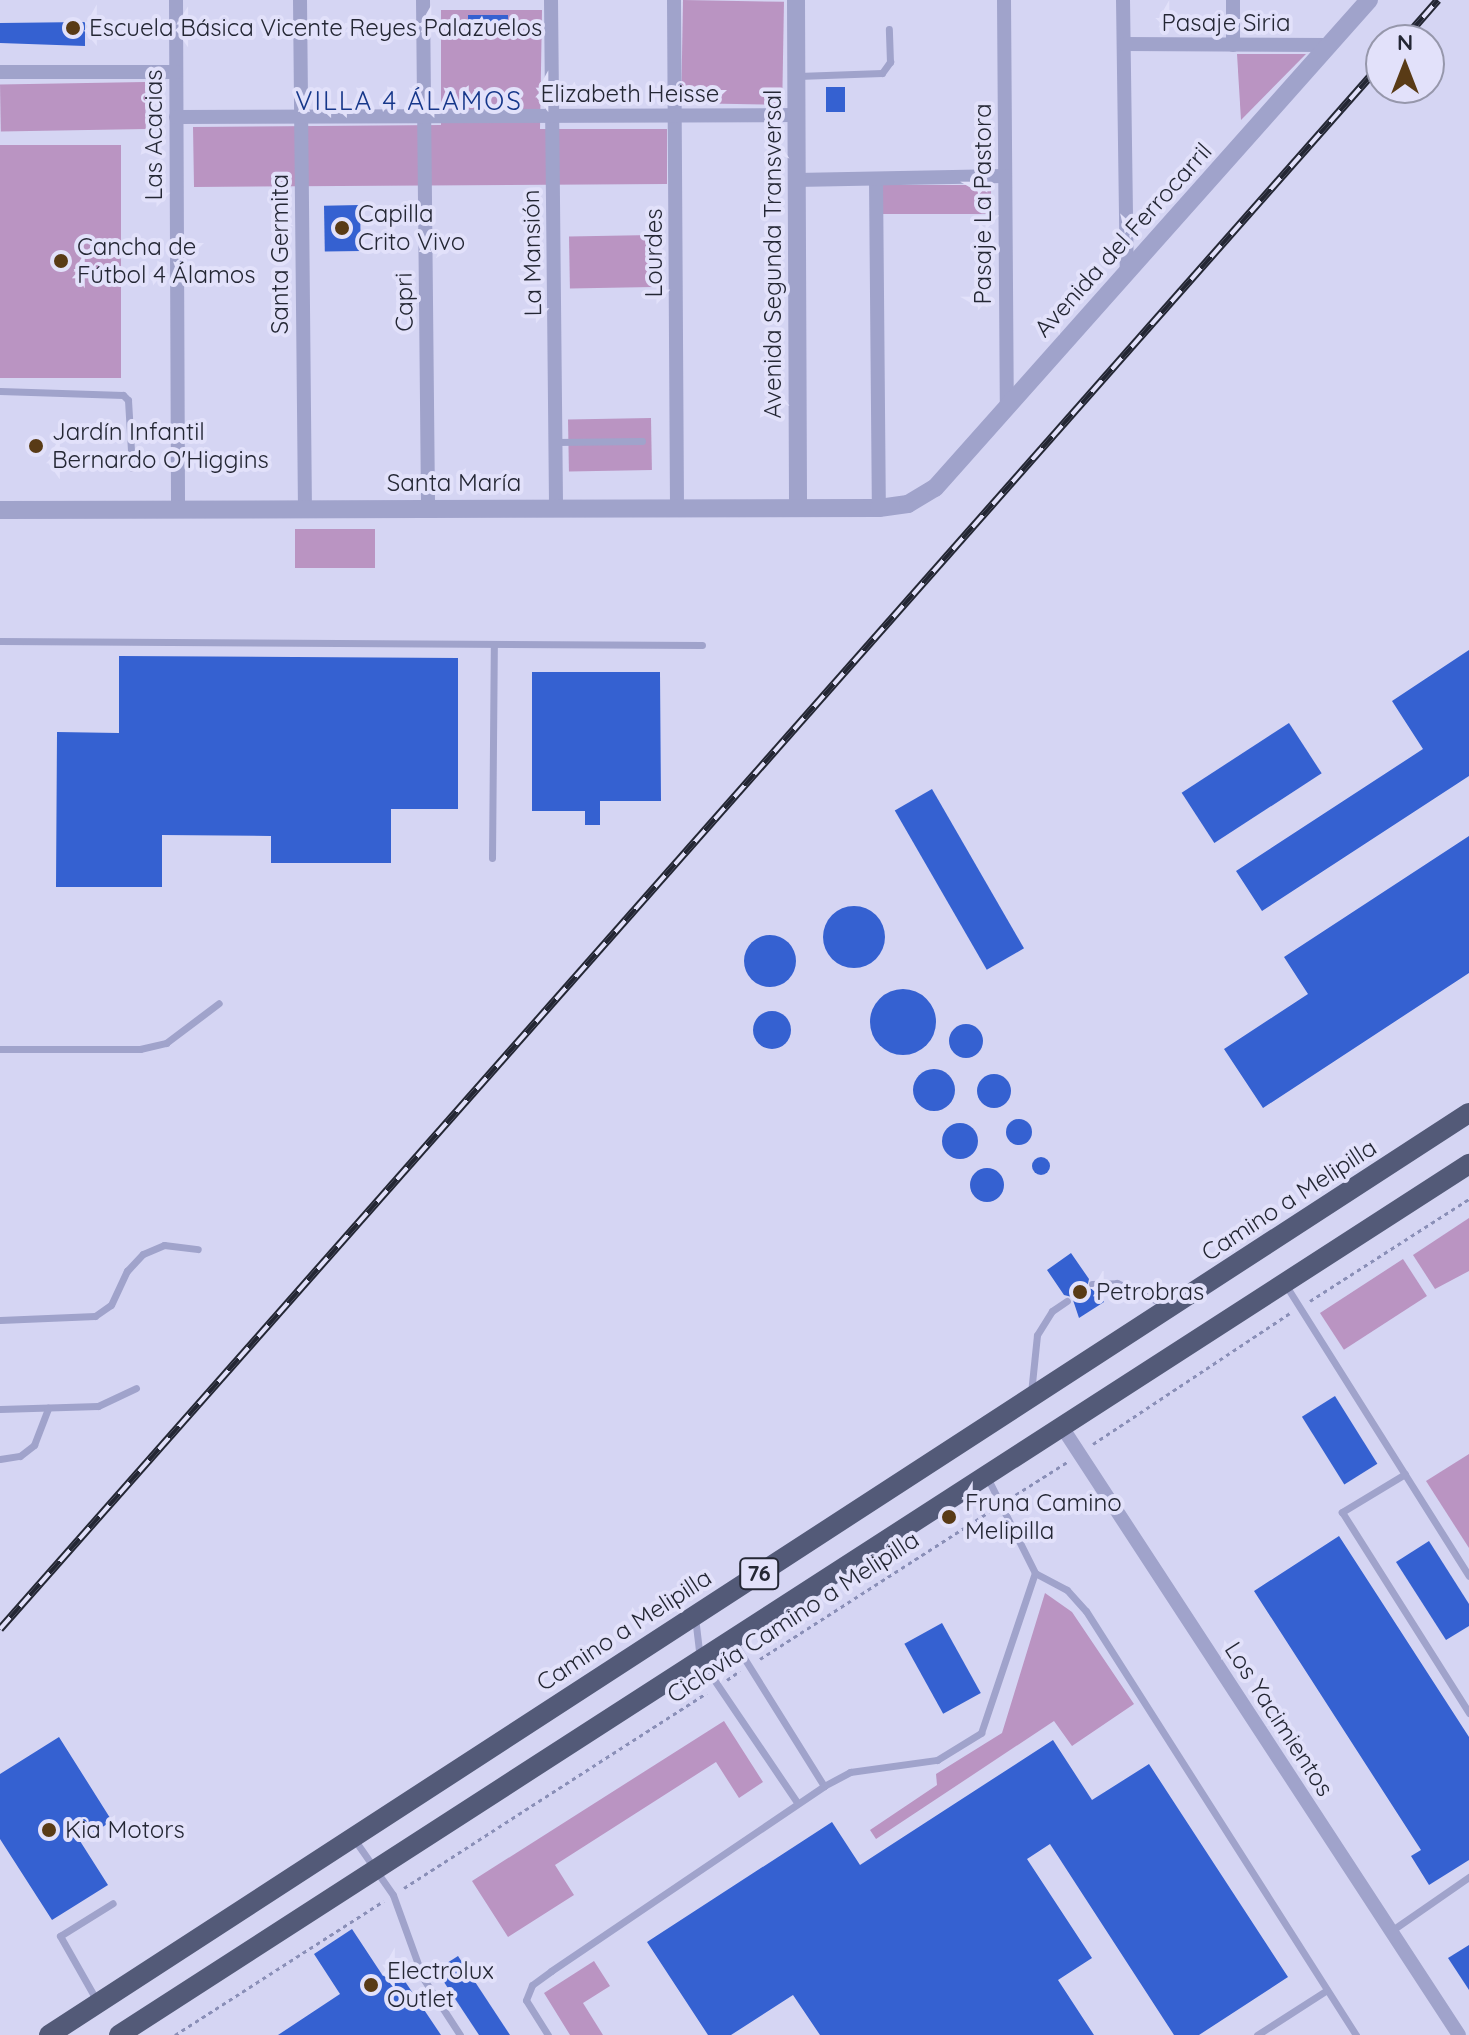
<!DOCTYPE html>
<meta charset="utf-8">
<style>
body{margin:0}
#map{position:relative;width:1469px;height:2035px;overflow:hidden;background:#d5d5f3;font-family:Quicksand,sans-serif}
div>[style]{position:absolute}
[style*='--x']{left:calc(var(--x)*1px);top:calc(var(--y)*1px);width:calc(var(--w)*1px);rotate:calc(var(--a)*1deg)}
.green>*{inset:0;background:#ba94c2;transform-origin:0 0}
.building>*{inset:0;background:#3561d1;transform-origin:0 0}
.round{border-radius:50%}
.path>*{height:3px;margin-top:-1.5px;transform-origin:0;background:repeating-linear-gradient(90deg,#8a8fb7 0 4px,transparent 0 8px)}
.service>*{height:7px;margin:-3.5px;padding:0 3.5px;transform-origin:3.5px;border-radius:3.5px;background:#a0a3cb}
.minor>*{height:14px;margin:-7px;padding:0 7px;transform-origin:7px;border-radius:7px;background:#a0a3cb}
.tertiary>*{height:18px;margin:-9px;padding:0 9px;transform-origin:9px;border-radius:9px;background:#a0a3cb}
.primary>*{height:20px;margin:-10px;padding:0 10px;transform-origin:10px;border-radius:10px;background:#535a78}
.rail>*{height:8px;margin-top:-4px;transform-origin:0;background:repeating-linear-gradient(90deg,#e2e1fa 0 15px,#242734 0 30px);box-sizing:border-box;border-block:2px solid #242734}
.dots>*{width:22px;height:22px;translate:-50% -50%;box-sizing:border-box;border:4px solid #e2e1fa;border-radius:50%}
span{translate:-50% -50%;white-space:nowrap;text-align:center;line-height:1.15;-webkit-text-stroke:8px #e2e1fa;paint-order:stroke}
.shield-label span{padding:2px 6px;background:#e2e1fa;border:2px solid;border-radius:6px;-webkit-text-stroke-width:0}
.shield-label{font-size:22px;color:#242734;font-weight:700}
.street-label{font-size:24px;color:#242734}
.poi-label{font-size:24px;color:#242734}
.left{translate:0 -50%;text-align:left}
.neighbourhood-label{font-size:26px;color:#16378a;letter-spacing:2px}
.north{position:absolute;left:1365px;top:24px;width:80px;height:80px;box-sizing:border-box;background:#e2e1fa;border:2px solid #9697ab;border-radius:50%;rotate:0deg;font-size:22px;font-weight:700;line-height:32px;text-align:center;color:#242734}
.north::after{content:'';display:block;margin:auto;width:28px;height:36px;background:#593b16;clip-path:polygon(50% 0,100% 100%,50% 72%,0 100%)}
</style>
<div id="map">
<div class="green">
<i style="left:683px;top:0;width:101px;height:103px;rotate:1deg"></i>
<i style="clip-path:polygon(441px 10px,542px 10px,540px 129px,667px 129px,667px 184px,194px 187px,193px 127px,441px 125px)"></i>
<i style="clip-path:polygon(1237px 54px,1306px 54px,1241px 120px)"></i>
<i style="left:145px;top:82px;width:47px;height:145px;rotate:89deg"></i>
<i style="left:0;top:145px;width:121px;height:233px"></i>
<i style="left:991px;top:185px;width:29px;height:110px;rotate:90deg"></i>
<i style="left:652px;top:235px;width:52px;height:83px;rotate:89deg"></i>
<i style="left:651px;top:418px;width:52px;height:83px;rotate:89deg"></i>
<i style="left:375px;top:529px;width:39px;height:80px;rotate:90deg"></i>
<i style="clip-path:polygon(1469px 1218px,1469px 1271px,1435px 1289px,1413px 1255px)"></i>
<i style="left:1403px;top:1259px;width:44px;height:99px;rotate:57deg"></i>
<i style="clip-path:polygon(1469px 1454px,1469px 1548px,1426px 1481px)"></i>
<i style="clip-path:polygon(1045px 1593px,1072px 1612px,1134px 1704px,1072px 1746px,1054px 1721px,876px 1839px,870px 1830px,937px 1785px,936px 1774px,1002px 1733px)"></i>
<i style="clip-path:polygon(724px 1721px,763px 1782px,739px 1798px,716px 1762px,555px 1865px,574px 1895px,508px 1937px,472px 1881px)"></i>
<i style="clip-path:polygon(594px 1961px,610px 1986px,583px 2003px,603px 2035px,570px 2035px,544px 1993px)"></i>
</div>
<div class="building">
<i style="left:468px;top:15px;width:40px;height:19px"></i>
<i style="clip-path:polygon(85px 22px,85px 46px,0 43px,0 23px)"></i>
<i style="left:826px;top:87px;width:19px;height:25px"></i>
<i style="left:360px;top:205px;width:46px;height:36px;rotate:89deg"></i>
<i style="clip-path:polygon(1469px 650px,1469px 776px,1262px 911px,1236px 871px,1423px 749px,1392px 701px)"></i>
<i style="clip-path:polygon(119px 656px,458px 658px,458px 809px,391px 809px,391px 863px,271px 863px,271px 836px,162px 835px,162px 887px,56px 887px,57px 732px,119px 733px)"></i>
<i style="clip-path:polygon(532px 672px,660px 672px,661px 801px,600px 801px,600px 825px,585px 825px,585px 811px,532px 811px)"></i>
<i style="left:1289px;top:723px;width:60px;height:128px;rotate:57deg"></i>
<i style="left:932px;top:789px;width:184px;height:43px;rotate:60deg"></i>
<i style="clip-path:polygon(1469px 836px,1469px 973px,1263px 1108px,1224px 1049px,1308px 994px,1284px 957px)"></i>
<i class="round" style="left:823px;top:906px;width:62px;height:62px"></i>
<i class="round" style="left:744px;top:935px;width:52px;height:52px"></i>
<i class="round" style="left:870px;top:989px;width:66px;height:66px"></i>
<i class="round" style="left:753px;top:1011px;width:38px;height:38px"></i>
<i class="round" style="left:949px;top:1024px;width:34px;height:34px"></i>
<i class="round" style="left:913px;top:1069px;width:42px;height:42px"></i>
<i class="round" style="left:977px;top:1074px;width:34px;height:34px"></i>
<i class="round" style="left:1006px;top:1119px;width:26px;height:26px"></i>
<i class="round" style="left:942px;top:1123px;width:36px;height:36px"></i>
<i class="round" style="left:1032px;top:1157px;width:18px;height:18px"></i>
<i class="round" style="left:970px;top:1168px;width:34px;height:34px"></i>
<i style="clip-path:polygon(1071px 1253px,1089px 1279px,1087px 1288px,1096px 1290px,1104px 1302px,1079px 1318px,1072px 1297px,1064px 1295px,1047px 1270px)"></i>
<i style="left:1335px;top:1396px;width:80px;height:39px;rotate:58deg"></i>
<i style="clip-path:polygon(1339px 1536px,1469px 1737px,1469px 1860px,1429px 1885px,1411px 1856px,1421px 1850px,1254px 1591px)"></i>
<i style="clip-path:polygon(1429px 1541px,1469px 1604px,1469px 1626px,1446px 1640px,1396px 1562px)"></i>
<i style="left:942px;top:1623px;width:80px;height:43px;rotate:61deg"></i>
<i style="clip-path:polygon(59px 1737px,112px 1821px,80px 1841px,108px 1885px,52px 1920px,0 1839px,0 1774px)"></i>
<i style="clip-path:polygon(1053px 1740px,1092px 1800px,1149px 1764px,1288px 1977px,1199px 2035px,1174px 2035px,1050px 1844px,1027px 1859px,1092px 1958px,1058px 1980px,1094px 2035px,820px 2035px,793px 1995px,731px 2035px,708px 2035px,647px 1942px,832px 1822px,860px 1865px)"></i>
<i style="clip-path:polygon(352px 1929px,383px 1976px,398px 1971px,441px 2035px,278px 2035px,340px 1994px,314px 1954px)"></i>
<i style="clip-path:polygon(1469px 1945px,1469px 1990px,1448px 1958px)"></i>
<i style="clip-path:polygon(458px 1956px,510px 2035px,479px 2035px,436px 1970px)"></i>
</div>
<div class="path">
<i style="--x:1310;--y:1301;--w:189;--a:-32.7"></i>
<i style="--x:1093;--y:1444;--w:237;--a:-33.6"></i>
<i style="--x:1009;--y:1499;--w:69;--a:-32.5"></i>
<i style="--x:760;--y:1659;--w:272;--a:-32.7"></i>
<i style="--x:727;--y:1680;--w:16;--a:-35"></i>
<i style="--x:404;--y:1888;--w:360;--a:-32.8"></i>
<i style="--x:175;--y:2035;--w:248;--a:-32.7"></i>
</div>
<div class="service">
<i style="--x:798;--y:76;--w:84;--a:-2"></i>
<i style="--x:882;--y:73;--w:14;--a:-54"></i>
<i style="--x:890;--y:62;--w:33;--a:-92"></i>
<i style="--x:0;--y:391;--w:123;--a:1.9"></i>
<i style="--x:123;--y:395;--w:7;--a:45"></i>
<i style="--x:128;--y:400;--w:68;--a:86.6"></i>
<i style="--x:556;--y:442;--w:86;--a:-0.7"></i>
<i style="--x:0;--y:641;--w:702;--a:0.33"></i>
<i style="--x:492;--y:858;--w:214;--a:-89.5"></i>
<i style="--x:0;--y:1049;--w:140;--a:0"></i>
<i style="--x:140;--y:1049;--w:27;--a:-13"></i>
<i style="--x:166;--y:1043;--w:66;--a:-37"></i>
<i style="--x:1092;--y:1284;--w:25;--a:-2"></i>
<i style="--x:1117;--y:1283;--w:54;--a:24.2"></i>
<i style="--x:1285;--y:1284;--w:345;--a:57.8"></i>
<i style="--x:0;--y:1320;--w:95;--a:-2.4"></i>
<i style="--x:95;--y:1316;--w:19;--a:-35"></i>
<i style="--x:111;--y:1305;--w:38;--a:-65"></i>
<i style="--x:127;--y:1271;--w:23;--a:-47"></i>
<i style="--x:143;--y:1254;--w:23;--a:-23"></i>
<i style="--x:164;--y:1245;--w:34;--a:7"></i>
<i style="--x:1031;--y:1393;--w:58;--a:-84.1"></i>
<i style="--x:1037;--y:1335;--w:28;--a:-58"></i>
<i style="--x:1052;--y:1311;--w:18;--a:-34"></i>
<i style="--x:0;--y:1409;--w:98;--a:-1.8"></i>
<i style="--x:98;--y:1406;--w:42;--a:-25.3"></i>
<i style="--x:0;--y:1459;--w:20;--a:-9"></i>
<i style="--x:20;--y:1456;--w:18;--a:-38"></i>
<i style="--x:34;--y:1445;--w:40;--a:-69"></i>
<i style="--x:1405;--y:1474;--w:74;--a:148.9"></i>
<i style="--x:1342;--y:1512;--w:238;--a:57.7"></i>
<i style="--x:987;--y:1477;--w:107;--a:63.4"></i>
<i style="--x:1035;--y:1573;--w:36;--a:28"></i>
<i style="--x:1067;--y:1590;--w:28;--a:48"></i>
<i style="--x:1086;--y:1611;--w:503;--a:57.51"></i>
<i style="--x:695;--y:1617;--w:42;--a:83.2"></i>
<i style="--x:700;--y:1659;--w:173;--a:55.9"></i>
<i style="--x:734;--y:1642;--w:170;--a:58"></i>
<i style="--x:354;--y:1839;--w:68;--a:55.1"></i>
<i style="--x:393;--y:1895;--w:88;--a:70.1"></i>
<i style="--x:423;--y:1978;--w:68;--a:57"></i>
<i style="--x:1391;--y:1931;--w:95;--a:-34.7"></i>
<i style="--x:97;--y:2001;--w:75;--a:-119.6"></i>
<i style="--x:60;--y:1936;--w:62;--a:-31.9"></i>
<i style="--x:548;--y:2035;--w:41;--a:-122.2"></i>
<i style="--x:526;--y:2000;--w:16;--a:-68"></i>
<i style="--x:532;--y:1985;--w:24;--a:-36"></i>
<i style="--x:551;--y:1971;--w:330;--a:-34.1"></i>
<i style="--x:824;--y:1786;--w:30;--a:-28"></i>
<i style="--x:850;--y:1772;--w:88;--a:-7.9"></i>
<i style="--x:937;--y:1760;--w:52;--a:-31.5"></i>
<i style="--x:981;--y:1733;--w:169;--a:-71.4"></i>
<i style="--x:1257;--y:2035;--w:83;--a:-32.7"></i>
</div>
<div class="minor">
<i style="--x:176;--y:0;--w:509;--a:89.77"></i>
<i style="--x:300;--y:0;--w:508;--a:89.44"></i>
<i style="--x:423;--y:0;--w:507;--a:89.43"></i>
<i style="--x:551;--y:0;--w:506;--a:89.43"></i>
<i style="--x:674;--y:0;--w:506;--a:89.66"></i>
<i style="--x:1004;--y:0;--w:407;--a:89.6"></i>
<i style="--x:1123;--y:0;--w:272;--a:89.2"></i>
<i style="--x:1233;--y:0;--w:45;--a:90"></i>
<i style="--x:1124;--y:44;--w:204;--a:0.3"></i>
<i style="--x:0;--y:72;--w:176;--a:0"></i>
<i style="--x:176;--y:117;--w:620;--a:-0.18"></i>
<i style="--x:876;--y:179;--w:329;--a:89.5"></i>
<i style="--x:796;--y:180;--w:209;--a:-1.1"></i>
<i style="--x:1062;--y:1427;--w:726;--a:56.86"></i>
</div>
<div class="tertiary">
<i style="--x:796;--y:0;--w:508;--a:89.77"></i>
<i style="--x:0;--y:510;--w:879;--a:-0.13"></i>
<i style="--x:879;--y:508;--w:29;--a:-8"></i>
<i style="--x:908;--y:504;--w:31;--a:-31"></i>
<i style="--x:935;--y:488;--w:653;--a:-48.35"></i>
</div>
<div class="primary">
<i style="--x:49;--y:2035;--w:1693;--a:-33"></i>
<i style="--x:119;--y:2035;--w:1607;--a:-32.83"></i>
</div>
<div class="rail">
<i style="--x:1403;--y:40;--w:53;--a:-48.8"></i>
<i style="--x:0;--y:1629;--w:2087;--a:-48.57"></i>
</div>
<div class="dots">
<i style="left:73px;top:28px;background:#593b16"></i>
<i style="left:342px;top:228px;background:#593b16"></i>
<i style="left:61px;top:261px;background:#593b16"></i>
<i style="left:36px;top:446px;background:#593b16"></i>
<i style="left:1080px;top:1292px;background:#593b16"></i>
<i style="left:949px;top:1517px;background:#593b16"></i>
<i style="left:49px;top:1830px;background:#593b16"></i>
<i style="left:371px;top:1985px;background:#593b16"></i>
</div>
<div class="shield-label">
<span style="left:759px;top:1574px">76</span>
</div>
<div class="street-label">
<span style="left:1226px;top:23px">Pasaje Siria</span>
<span style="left:630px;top:94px">Elizabeth Heisse</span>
<span style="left:154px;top:135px;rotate:-90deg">Las Acacias</span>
<span style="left:983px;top:204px;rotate:-90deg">Pasaje La Pastora</span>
<span style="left:1123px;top:240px;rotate:-48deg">Avenida del Ferrocarril</span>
<span style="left:532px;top:253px;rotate:-91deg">La Mansión</span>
<span style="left:654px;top:253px;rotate:-90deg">Lourdes</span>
<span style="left:280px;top:254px;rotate:-90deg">Santa Germita</span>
<span style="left:773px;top:254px;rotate:-90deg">Avenida Segunda Transversal</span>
<span style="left:404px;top:302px;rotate:-91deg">Capri</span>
<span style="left:454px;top:483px">Santa María</span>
<span style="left:1289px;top:1200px;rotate:-33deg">Camino a Melipilla</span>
<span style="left:793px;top:1617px;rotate:-33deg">Ciclovía Camino a Melipilla</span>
<span style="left:624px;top:1630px;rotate:-33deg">Camino a Melipilla</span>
<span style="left:1279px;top:1719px;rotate:57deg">Los Yacimientos</span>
</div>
<div class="poi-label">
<span class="left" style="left:89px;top:28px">Escuela Básica Vicente Reyes Palazuelos</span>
<span class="left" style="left:358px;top:228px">Capilla<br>Crito Vivo</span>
<span class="left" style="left:77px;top:261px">Cancha de<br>Fútbol 4 Álamos</span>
<span class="left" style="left:52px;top:446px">Jardín Infantil<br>Bernardo O'Higgins</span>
<span class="left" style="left:1096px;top:1292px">Petrobras</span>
<span class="left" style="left:965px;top:1517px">Fruna Camino<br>Melipilla</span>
<span class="left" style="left:65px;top:1830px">Kia Motors</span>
<span class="left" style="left:387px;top:1985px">Electrolux<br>Outlet</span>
</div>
<div class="neighbourhood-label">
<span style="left:409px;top:101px">VILLA 4 ÁLAMOS</span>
</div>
<div class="north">N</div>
</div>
